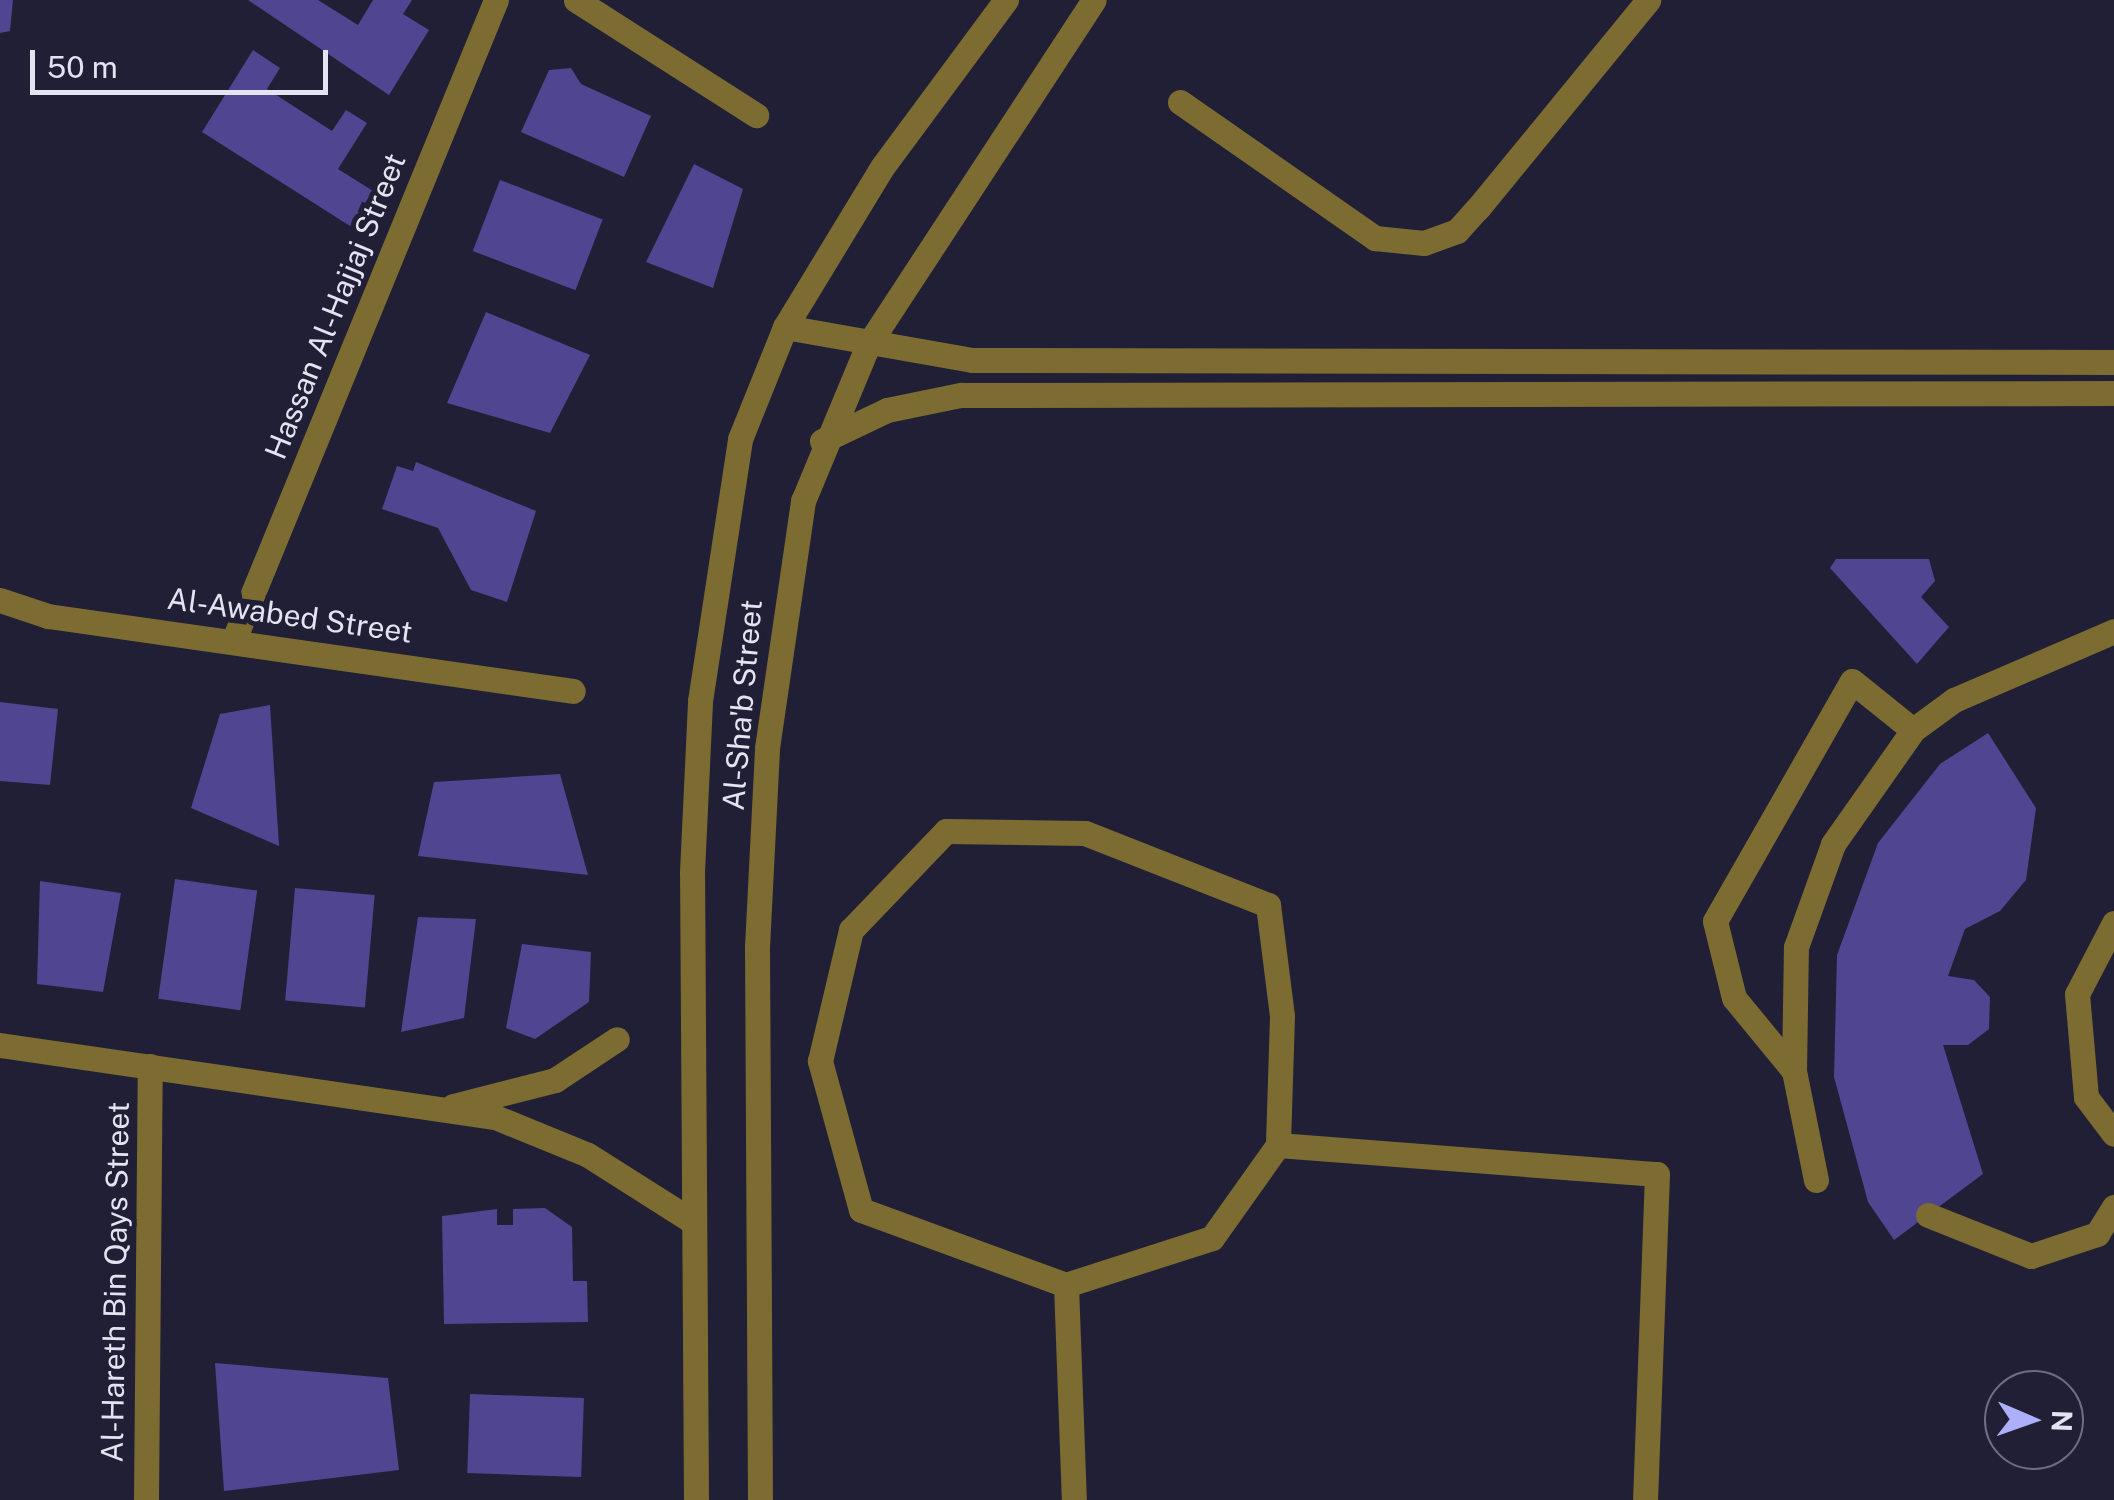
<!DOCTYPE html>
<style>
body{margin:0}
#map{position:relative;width:2114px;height:1500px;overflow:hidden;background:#201f35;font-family:"Public Sans",sans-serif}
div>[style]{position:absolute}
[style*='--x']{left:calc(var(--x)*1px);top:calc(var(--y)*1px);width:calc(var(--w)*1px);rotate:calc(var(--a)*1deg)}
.building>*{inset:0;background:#4f4591;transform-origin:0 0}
.minor>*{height:25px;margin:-12.5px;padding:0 12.5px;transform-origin:12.5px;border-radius:12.5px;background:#7c6c31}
span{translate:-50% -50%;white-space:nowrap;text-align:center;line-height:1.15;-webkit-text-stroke:10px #201f35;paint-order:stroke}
.street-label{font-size:30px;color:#e3e3f2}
.north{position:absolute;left:1984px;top:1370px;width:100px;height:100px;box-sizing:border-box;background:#201f35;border:2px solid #6e6d81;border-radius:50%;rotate:92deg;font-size:28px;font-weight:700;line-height:40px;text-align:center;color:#e3e3f2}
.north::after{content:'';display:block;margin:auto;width:35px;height:45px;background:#adaffb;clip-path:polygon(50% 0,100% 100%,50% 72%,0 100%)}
.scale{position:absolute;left:30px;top:50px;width:298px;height:45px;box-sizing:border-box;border:5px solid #e3e3f2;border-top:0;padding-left:12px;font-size:30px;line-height:35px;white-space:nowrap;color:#e3e3f2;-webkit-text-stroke:8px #201f35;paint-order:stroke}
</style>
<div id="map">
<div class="building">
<i style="clip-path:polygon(0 0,13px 0,10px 31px,0 33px)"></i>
<i style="clip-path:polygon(248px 0,318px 0,358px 25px,373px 0,412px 0,403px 14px,429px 30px,389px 95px)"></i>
<i style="clip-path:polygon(253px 50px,280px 68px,267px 89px,332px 131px,346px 110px,367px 123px,338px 169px,373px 191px,350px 226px,202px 132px)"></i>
<i style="clip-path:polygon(571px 68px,581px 84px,651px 116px,624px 177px,521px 132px,549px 70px)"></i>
<i style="clip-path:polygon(694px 164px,743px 189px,713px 288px,646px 262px)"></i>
<i style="left:500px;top:180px;width:110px;height:76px;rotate:21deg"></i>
<i style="clip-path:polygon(486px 312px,590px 355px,550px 433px,447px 403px)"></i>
<i style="clip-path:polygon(416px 462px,536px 511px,507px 602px,471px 590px,438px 528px,382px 509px,397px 466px,413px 471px)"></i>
<i style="clip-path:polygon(1836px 559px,1929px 559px,1935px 581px,1921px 597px,1949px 627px,1917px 664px,1830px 568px)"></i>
<i style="clip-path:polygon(0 702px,58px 709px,50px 785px,0 781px)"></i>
<i style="clip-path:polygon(270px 705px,279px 846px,191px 808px,220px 714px)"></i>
<i style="clip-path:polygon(1988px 733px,2036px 808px,2026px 880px,2000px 911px,1965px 929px,1948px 976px,1974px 980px,1990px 997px,1989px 1029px,1968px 1045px,1943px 1045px,1983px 1174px,1894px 1240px,1868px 1202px,1834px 1077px,1837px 955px,1878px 843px,1940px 764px)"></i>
<i style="clip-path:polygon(560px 774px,588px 875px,418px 856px,434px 782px)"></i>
<i style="left:175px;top:879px;width:83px;height:121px;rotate:8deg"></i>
<i style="clip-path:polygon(40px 881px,121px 893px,103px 992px,37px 984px)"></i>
<i style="left:295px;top:888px;width:80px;height:113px;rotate:5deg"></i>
<i style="clip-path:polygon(418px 917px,476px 919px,464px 1018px,401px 1032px)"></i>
<i style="clip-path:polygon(522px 944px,591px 952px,589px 1002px,535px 1039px,506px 1028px)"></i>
<i style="clip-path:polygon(545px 1208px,572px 1227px,573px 1281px,587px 1281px,588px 1322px,444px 1324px,442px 1216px,497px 1209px,497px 1225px,513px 1225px,513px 1209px)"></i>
<i style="clip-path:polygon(215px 1363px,388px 1378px,399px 1470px,224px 1491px)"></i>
<i style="left:470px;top:1394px;width:114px;height:79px;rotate:2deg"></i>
</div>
<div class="minor">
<i style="--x:576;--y:0;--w:214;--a:32.6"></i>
<i style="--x:1180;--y:102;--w:238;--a:34.9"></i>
<i style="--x:1375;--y:238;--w:49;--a:5.8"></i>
<i style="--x:1424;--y:243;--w:35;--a:-20"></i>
<i style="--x:1457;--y:231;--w:31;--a:-48"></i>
<i style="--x:1478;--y:208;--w:269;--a:-50.7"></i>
<i style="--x:785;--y:327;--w:190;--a:10"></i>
<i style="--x:972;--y:360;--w:1142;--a:0.1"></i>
<i style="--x:822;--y:441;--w:72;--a:-25.5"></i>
<i style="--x:887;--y:410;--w:76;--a:-11.5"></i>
<i style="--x:961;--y:395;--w:1153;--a:-0.1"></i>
<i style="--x:0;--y:600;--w:51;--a:18.4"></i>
<i style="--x:48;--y:616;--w:530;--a:8.13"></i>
<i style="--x:235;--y:637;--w:688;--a:-67.72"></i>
<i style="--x:946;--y:831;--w:139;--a:0.8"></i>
<i style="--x:1085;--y:833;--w:197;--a:21.5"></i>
<i style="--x:1268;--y:905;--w:112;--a:82.8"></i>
<i style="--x:1282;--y:1016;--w:129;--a:91.8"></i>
<i style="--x:1278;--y:1145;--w:114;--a:125.4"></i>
<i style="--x:1212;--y:1238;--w:153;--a:162.2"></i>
<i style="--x:1066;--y:1285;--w:218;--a:-159.9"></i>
<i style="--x:861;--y:1210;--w:155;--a:-105.4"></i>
<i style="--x:820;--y:1061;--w:135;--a:-76.7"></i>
<i style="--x:851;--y:930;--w:137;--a:-46.2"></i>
<i style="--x:2114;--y:923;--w:80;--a:117.5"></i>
<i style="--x:2077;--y:994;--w:103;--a:85"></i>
<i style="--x:2086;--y:1097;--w:46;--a:52.9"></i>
<i style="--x:0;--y:1045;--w:500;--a:8.28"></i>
<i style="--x:495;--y:1117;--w:100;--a:22.2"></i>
<i style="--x:588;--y:1155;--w:123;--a:32.4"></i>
<i style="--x:1794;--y:1071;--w:94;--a:-129.4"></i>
<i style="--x:1734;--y:998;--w:79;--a:-103.9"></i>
<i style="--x:1715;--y:921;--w:276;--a:-60.3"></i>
<i style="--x:1852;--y:681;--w:78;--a:38.8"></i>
<i style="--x:453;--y:1106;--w:105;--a:-14.3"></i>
<i style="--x:555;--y:1080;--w:74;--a:-33.5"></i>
<i style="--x:1278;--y:1145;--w:380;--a:4.4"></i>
<i style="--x:1657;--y:1174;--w:326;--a:92.1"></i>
<i style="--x:1816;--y:1180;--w:111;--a:-101.4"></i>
<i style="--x:1794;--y:1071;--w:124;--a:-89.1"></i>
<i style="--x:1796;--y:947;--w:109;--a:-70.2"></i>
<i style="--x:1833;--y:844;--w:139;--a:-54.9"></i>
<i style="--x:1913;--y:730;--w:51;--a:-36.2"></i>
<i style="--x:1954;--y:700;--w:174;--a:-23.3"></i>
<i style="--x:1928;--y:1215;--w:111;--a:21.7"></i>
<i style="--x:2031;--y:1256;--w:70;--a:-18.4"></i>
<i style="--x:2097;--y:1234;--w:32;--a:-58"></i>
<i style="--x:1066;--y:1285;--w:215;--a:87.9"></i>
<i style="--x:146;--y:1500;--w:434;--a:-89.5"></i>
<i style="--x:696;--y:1500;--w:628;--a:-90.36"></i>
<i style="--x:692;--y:872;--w:171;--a:-87.3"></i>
<i style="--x:700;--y:701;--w:265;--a:-81.3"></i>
<i style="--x:740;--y:439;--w:121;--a:-68.1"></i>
<i style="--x:785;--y:327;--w:188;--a:-58.7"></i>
<i style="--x:883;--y:166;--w:207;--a:-53.5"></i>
<i style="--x:760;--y:1500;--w:553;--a:-90.31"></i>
<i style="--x:757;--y:947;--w:199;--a:-87.1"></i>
<i style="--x:767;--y:748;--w:250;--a:-81.7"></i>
<i style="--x:803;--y:501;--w:169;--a:-67.4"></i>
<i style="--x:868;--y:345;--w:412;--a:-56.8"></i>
</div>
<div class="street-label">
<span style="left:335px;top:306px;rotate:-68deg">Hassan Al-Hajjaj Street</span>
<span style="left:290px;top:615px;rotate:8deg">Al-Awabed Street</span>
<span style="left:742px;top:705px;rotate:-85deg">Al-Sha'b Street</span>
<span style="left:115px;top:1282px;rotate:-89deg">Al-Hareth Bin Qays Street</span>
</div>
<div class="north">N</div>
<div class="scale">50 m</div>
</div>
